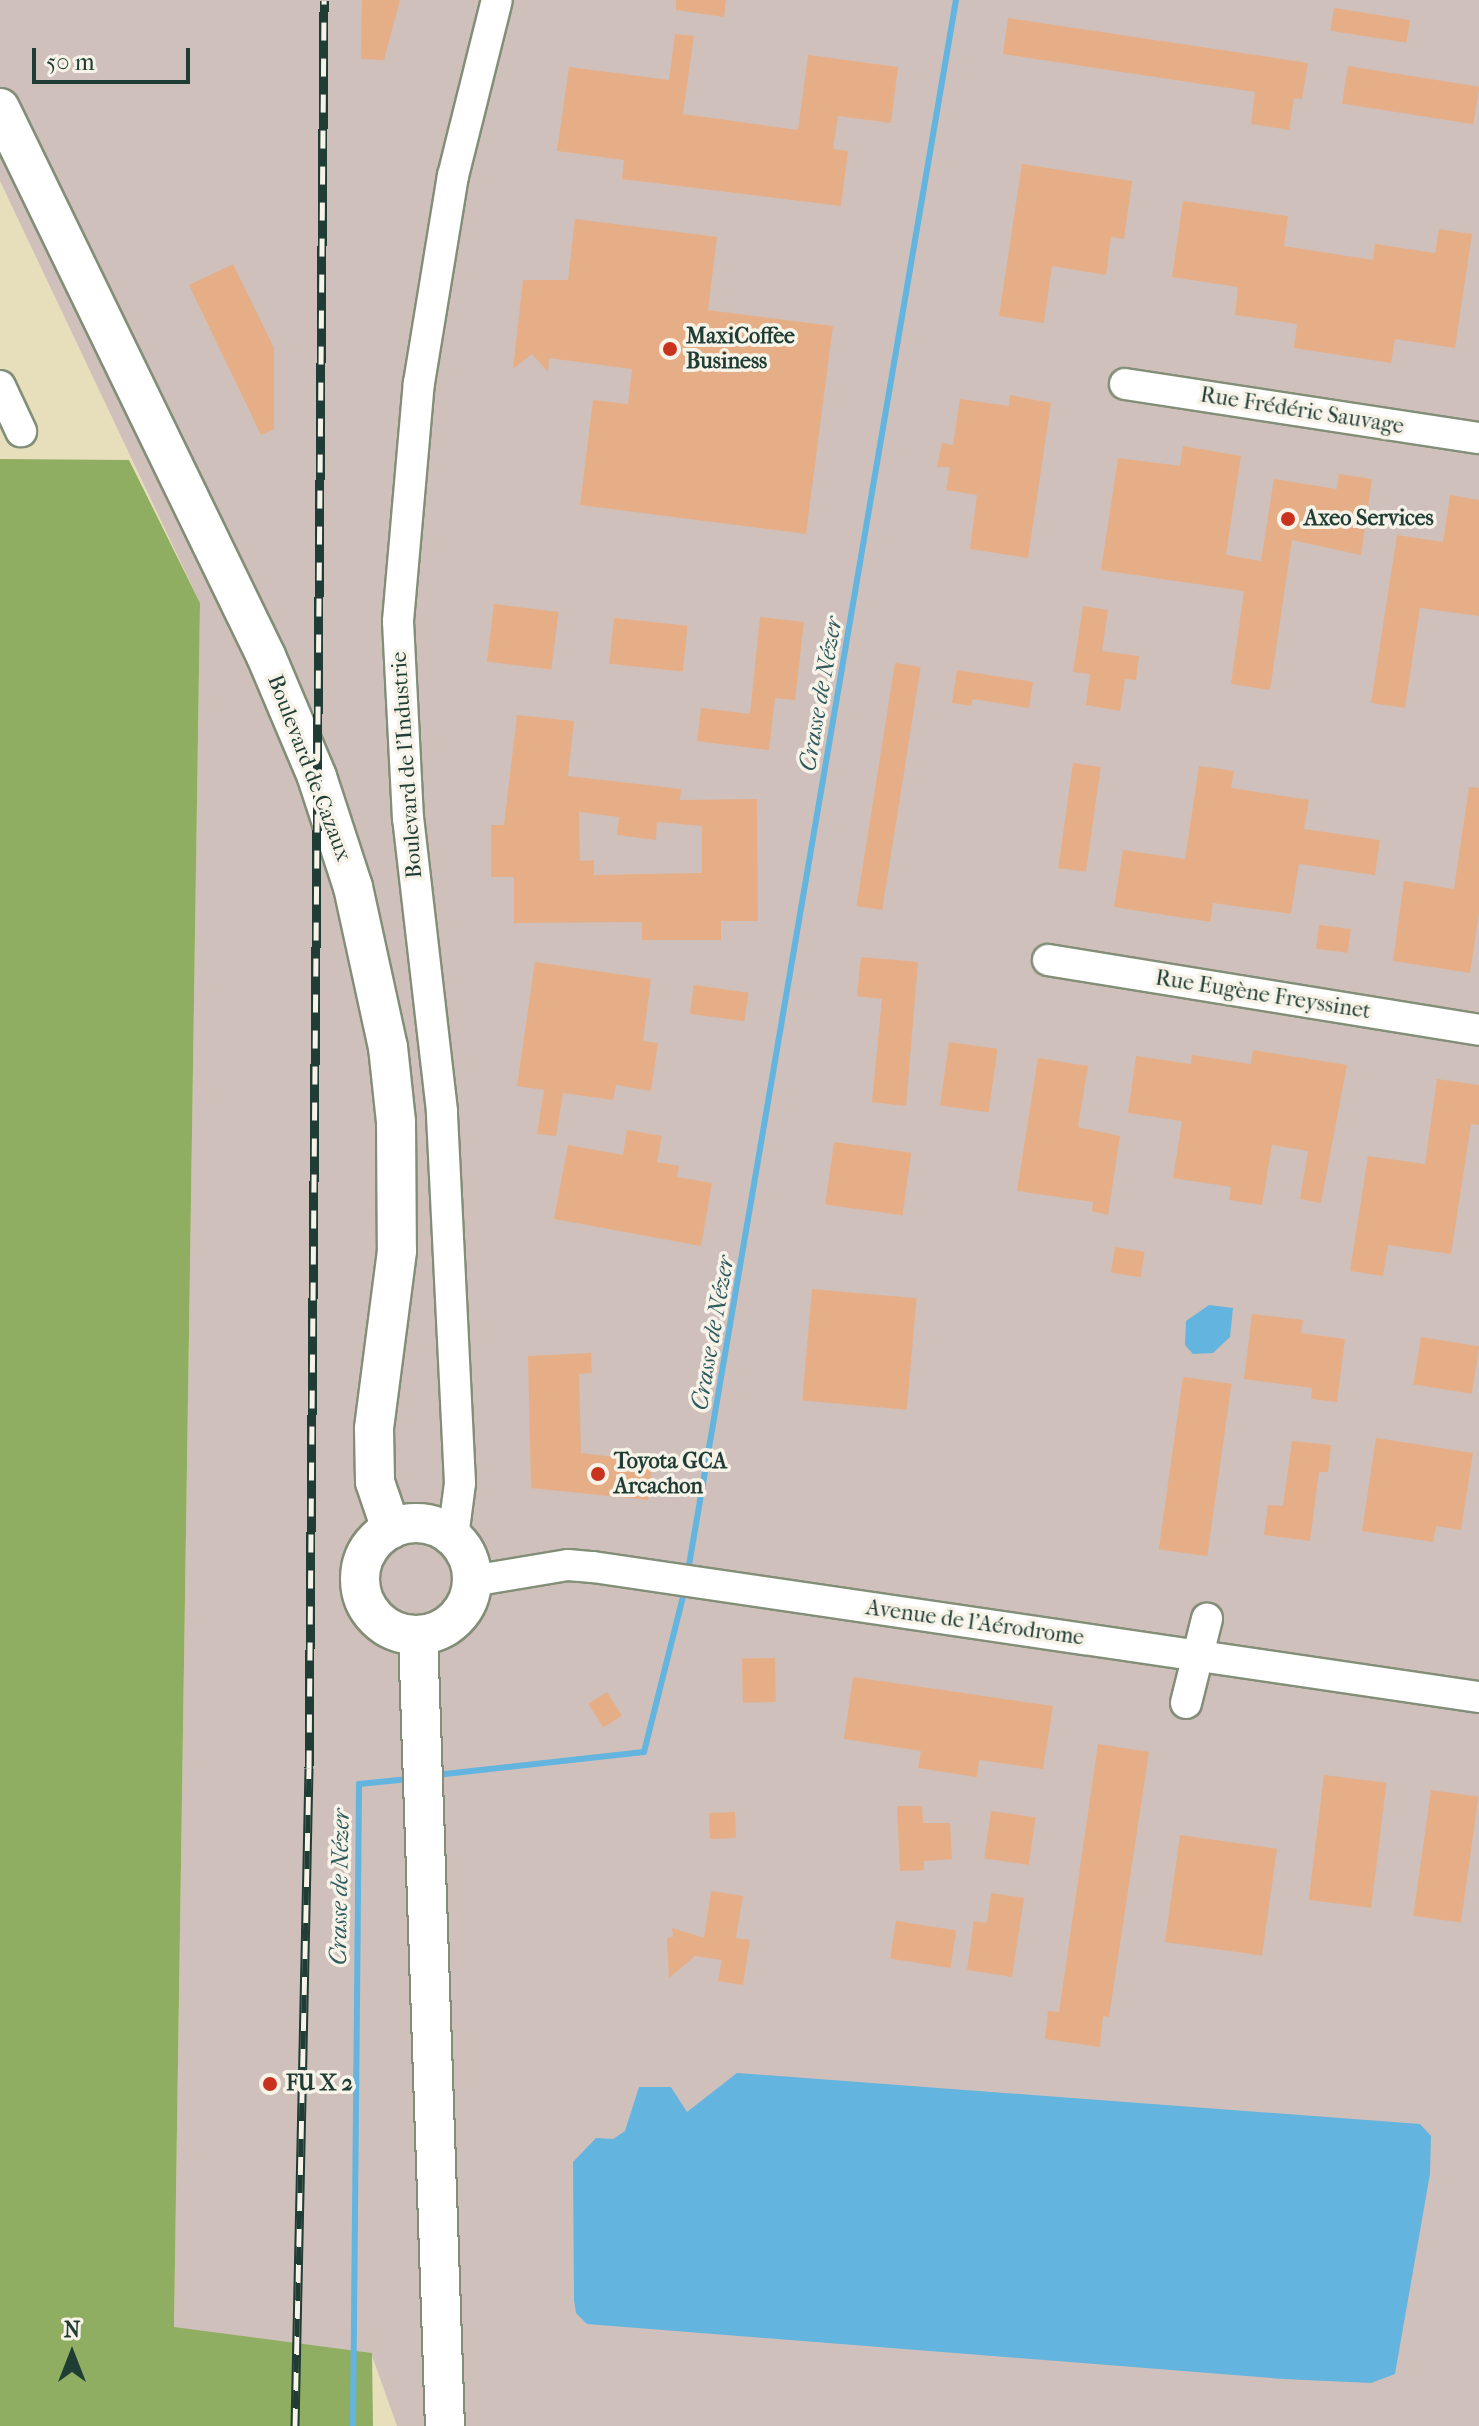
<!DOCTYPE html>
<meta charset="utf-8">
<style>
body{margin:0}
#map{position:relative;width:1479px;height:2426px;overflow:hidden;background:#e7dfbb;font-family:"IM FELL French Canon",serif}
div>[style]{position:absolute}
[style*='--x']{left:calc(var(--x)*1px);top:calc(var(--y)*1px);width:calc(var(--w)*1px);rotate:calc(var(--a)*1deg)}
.industrial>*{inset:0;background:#cfc0bb}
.forest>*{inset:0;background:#8fae61}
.water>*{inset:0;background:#63b4de}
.stream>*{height:6px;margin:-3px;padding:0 3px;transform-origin:3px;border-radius:3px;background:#63b4de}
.building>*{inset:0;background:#e6ae86;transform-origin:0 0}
.roads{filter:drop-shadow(2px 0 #838e78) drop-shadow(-2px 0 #838e78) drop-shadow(0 2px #838e78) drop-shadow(0 -2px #838e78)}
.minor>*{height:30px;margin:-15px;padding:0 15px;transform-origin:15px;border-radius:15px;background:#fff}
.major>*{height:38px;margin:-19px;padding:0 19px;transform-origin:19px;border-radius:19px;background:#fff}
.major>.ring{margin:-19px;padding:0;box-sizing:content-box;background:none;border:38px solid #fff;border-radius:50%}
.rail>*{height:9px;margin-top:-4.5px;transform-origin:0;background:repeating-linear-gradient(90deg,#f7f3e8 0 18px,#1f3d34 0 36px);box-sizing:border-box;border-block:2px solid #1f3d34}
.dots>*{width:22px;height:22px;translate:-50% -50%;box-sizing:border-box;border:4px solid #f7f3e8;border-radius:50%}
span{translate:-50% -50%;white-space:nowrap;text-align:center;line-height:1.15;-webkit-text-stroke:7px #f7f3e8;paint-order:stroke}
.poi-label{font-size:22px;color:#1f3d34;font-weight:700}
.left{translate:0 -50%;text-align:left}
.street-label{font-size:22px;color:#1f3d34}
.water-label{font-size:24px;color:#305b5e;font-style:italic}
.north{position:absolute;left:32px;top:2314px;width:80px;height:80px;-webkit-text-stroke:6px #f7f3e8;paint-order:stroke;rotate:0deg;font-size:22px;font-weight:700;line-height:32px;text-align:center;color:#1f3d34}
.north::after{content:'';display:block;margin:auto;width:28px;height:36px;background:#1f3d34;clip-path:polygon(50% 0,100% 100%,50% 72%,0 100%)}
.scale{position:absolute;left:32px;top:48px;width:158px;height:36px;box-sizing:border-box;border:4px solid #1f3d34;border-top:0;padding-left:10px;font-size:24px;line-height:28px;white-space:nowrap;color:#1f3d34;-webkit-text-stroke:6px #f7f3e8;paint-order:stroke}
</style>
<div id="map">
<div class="industrial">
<i style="clip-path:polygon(0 0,1479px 0,1479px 2426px,397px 2426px,371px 2353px,174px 2328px,200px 603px,0 181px)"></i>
</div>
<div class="forest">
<i style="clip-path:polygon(0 459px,129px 460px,200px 603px,174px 2327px,372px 2353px,373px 2426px,0 2426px)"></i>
</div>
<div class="water">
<i style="clip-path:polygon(1209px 1305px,1233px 1308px,1230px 1337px,1213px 1353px,1193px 1354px,1185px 1345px,1186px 1321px)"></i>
<i style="clip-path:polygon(737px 2073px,1420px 2124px,1431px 2136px,1430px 2174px,1395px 2374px,1371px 2383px,1284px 2379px,587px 2324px,576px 2313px,574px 2300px,573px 2162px,596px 2138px,613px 2139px,625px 2131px,639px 2087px,671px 2087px,687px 2112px)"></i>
</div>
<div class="stream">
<i style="--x:688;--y:1571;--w:1594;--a:-80.32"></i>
<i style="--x:436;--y:1775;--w:209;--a:-6.3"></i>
<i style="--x:644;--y:1752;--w:168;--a:-75.9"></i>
<i style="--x:353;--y:2426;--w:642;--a:-89.46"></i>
<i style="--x:359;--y:1784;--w:50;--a:-5.7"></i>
</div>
<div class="building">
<i style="clip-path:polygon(362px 0,400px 0,384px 60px,361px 59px)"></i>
<i style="clip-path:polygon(676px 0,726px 0,724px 17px,676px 10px)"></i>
<i style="left:1334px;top:8px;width:77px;height:23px;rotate:9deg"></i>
<i style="clip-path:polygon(1008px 18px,1308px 63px,1302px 99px,1294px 98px,1289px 130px,1251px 124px,1255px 92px,1003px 54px)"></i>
<i style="clip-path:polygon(675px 34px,694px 36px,683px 114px,798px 130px,808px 55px,898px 67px,891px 123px,838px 116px,833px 149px,848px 151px,841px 206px,622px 179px,624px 160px,557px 151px,569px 67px,669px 80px)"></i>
<i style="left:1348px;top:66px;width:133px;height:38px;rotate:9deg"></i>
<i style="clip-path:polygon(1022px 164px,1132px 181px,1124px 239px,1111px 237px,1106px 275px,1052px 266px,1044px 323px,999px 316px)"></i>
<i style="clip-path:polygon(1183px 201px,1288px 216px,1284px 246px,1373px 260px,1375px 244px,1435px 253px,1439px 229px,1472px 234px,1455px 348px,1395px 339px,1391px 363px,1294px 348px,1297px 324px,1235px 315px,1238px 287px,1172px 277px)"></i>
<i style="clip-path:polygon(575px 219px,717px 237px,708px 310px,833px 326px,806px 534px,580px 505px,593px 400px,628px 404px,632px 369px,549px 358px,548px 372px,532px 354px,513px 369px,523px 280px,568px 280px)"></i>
<i style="clip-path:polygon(233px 264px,274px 348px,274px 429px,261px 435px,189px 285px)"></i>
<i style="clip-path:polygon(1010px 395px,1051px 403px,1028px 558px,970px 549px,977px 495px,946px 490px,950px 467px,937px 467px,942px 443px,953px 445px,960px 399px,1009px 406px)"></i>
<i style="clip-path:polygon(1183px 446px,1241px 456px,1226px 555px,1261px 561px,1274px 479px,1337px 489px,1339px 474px,1372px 479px,1361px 555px,1292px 540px,1270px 690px,1231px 684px,1244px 591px,1101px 570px,1118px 458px,1180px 466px)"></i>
<i style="clip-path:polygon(1450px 495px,1479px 500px,1479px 616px,1420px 608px,1405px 708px,1371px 703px,1397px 535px,1443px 542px)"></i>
<i style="left:494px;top:604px;width:65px;height:58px;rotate:7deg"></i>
<i style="clip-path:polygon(1083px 606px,1108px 610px,1102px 651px,1139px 656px,1136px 680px,1125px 679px,1120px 711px,1086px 705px,1090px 674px,1073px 672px)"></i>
<i style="clip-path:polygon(760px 617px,804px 622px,795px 700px,775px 698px,769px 750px,697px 741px,701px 708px,750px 714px)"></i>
<i style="left:614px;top:618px;width:74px;height:46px;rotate:6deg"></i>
<i style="left:895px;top:663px;width:26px;height:246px;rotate:9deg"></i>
<i style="clip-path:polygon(957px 670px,1033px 682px,1029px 708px,973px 699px,971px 706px,952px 703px)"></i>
<i style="clip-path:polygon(evenodd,517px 715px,574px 721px,568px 776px,681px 789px,680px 800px,757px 799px,758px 921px,721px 921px,721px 940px,642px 940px,642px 922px,514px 923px,514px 877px,491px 877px,491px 825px,504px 825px,517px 715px,579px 812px,619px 817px,617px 835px,656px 840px,657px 822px,702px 826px,702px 873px,594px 875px,594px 860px,580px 861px,579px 812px)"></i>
<i style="left:1073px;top:763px;width:28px;height:106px;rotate:8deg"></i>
<i style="clip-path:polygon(1199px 766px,1234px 771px,1231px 788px,1309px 800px,1304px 829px,1380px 840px,1375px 875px,1299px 864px,1291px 914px,1213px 903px,1210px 922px,1114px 907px,1123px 850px,1185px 859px)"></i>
<i style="clip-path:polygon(1469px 787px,1479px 788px,1479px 913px,1470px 973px,1393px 961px,1404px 881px,1454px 889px)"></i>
<i style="left:1319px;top:925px;width:32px;height:24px;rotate:7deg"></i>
<i style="clip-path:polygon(861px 957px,918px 962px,906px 1106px,872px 1102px,882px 999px,857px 996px)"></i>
<i style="clip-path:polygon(535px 962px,651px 979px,643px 1041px,658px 1043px,651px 1091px,616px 1085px,613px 1100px,563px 1093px,556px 1136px,537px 1134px,544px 1090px,517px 1086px)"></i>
<i style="left:694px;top:985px;width:55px;height:29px;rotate:8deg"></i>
<i style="left:949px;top:1042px;width:49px;height:64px;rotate:8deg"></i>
<i style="clip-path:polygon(1253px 1050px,1347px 1065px,1321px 1203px,1300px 1199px,1308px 1151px,1272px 1145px,1262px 1205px,1229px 1200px,1231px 1187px,1173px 1178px,1182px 1121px,1128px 1113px,1136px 1056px,1191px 1064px,1192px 1055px,1251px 1064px)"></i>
<i style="clip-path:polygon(1038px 1058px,1088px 1066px,1078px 1127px,1120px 1136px,1108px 1215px,1092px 1211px,1093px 1202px,1017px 1191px)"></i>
<i style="clip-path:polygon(1437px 1079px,1479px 1085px,1479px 1125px,1471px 1124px,1451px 1254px,1388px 1245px,1383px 1276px,1350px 1271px,1368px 1156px,1425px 1164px)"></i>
<i style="clip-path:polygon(627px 1130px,662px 1136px,657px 1162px,679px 1166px,677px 1177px,712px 1183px,701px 1246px,554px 1219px,568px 1145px,623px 1155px)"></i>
<i style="left:834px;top:1142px;width:78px;height:63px;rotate:8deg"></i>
<i style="left:1115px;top:1247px;width:30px;height:26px;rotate:9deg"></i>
<i style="left:812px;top:1289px;width:105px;height:112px;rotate:5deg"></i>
<i style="clip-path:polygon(1252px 1314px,1303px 1320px,1301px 1333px,1345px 1339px,1337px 1402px,1311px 1399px,1312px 1388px,1244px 1379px)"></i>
<i style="left:1421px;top:1337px;width:59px;height:48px;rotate:9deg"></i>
<i style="clip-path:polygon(591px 1353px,592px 1373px,579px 1374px,581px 1453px,653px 1462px,648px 1500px,531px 1488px,528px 1356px)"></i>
<i style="left:1183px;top:1377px;width:49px;height:174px;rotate:8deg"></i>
<i style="clip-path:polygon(1376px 1438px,1473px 1453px,1461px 1530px,1436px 1526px,1433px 1542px,1362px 1531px)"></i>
<i style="clip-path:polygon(1292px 1441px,1331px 1445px,1328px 1472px,1319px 1472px,1310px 1541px,1264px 1535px,1268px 1505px,1283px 1506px)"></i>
<i style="left:775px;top:1658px;width:44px;height:33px;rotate:89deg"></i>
<i style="clip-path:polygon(853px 1677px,1053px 1706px,1043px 1769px,979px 1760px,977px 1777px,918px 1768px,921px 1751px,844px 1739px)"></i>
<i style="left:607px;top:1692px;width:28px;height:22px;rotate:58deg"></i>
<i style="clip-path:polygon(1098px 1744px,1149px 1752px,1109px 2017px,1103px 2016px,1100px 2047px,1045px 2039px,1048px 2011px,1059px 2012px)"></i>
<i style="left:1324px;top:1775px;width:63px;height:126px;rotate:7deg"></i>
<i style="left:1431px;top:1790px;width:48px;height:127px;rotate:8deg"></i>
<i style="clip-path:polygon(897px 1806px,922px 1806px,923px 1823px,950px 1823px,952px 1859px,924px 1861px,924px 1870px,900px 1871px)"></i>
<i style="left:991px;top:1811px;width:45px;height:48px;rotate:8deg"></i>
<i style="left:735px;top:1812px;width:26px;height:26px;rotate:88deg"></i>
<i style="left:1180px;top:1835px;width:98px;height:108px;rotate:8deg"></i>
<i style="clip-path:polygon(711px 1891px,743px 1896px,736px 1938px,750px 1940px,743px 1985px,718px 1981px,722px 1960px,695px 1956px,669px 1978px,667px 1938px,673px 1937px,672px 1928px,704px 1938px)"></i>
<i style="clip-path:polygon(991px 1893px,1024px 1898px,1012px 1977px,967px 1970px,974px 1921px,987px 1923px)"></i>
<i style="left:896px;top:1921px;width:61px;height:38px;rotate:9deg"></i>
</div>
<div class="roads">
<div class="minor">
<i style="--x:1125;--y:384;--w:358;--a:8.7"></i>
<i style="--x:0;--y:386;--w:50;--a:65"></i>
<i style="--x:1048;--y:960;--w:437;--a:9.2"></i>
<i style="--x:453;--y:1537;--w:54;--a:-82.6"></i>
<i style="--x:460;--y:1483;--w:372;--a:-92.8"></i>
<i style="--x:442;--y:1111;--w:294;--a:-96.6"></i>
<i style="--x:408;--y:819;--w:198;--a:-92.9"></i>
<i style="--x:398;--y:621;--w:239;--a:-85"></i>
<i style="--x:419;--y:383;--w:210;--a:-80.7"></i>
<i style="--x:453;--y:176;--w:181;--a:-76"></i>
<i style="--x:472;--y:1581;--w:97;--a:-9.5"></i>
<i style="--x:568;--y:1565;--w:25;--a:5"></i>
<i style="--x:593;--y:1567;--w:895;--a:8.35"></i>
<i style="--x:1186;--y:1703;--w:87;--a:-76"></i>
</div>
<div class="major">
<i style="--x:0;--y:108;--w:609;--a:64.11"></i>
<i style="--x:266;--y:656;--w:131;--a:67.1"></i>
<i style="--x:317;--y:777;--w:116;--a:71.9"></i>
<i style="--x:353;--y:887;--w:164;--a:77.7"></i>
<i style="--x:388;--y:1047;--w:75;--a:83.9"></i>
<i style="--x:396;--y:1122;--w:129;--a:89.6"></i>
<i style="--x:397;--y:1251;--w:179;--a:97.4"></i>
<i style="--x:374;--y:1429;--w:53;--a:88.9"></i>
<i style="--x:375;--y:1482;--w:50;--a:71.2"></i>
<i class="ring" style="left:360px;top:1523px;width:74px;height:74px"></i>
<i style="--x:418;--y:1635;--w:791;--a:88.05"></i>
</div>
</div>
<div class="rail">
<i style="--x:295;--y:2426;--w:658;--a:-88.78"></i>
<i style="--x:309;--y:1768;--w:1768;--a:-89.51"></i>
</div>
<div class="dots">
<i style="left:670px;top:349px;background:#c8321e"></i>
<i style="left:1288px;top:519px;background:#c8321e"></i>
<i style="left:598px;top:1474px;background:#c8321e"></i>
<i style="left:270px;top:2084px;background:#c8321e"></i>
</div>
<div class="poi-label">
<span class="left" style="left:686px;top:349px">MaxiCoffee<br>Business</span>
<span class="left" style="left:1304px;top:519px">Axeo Services</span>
<span class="left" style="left:614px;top:1474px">Toyota GCA<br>Arcachon</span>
<span class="left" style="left:286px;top:2084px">FU X 2</span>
</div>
<div class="street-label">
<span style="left:1302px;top:411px;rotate:9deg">Rue Frédéric Sauvage</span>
<span style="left:407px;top:765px;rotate:-94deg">Boulevard de l'Industrie</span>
<span style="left:309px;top:768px;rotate:69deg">Boulevard de Cazaux</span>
<span style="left:1263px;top:995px;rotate:9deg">Rue Eugène Freyssinet</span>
<span style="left:975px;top:1623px;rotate:8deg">Avenue de l'Aérodrome</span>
</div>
<div class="water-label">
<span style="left:821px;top:694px;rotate:-80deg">Crasse de Nézer</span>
<span style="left:713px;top:1333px;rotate:-80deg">Crasse de Nézer</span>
<span style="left:340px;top:1887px;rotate:-89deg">Crasse de Nézer</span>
</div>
<div class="north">N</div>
<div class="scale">50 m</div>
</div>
